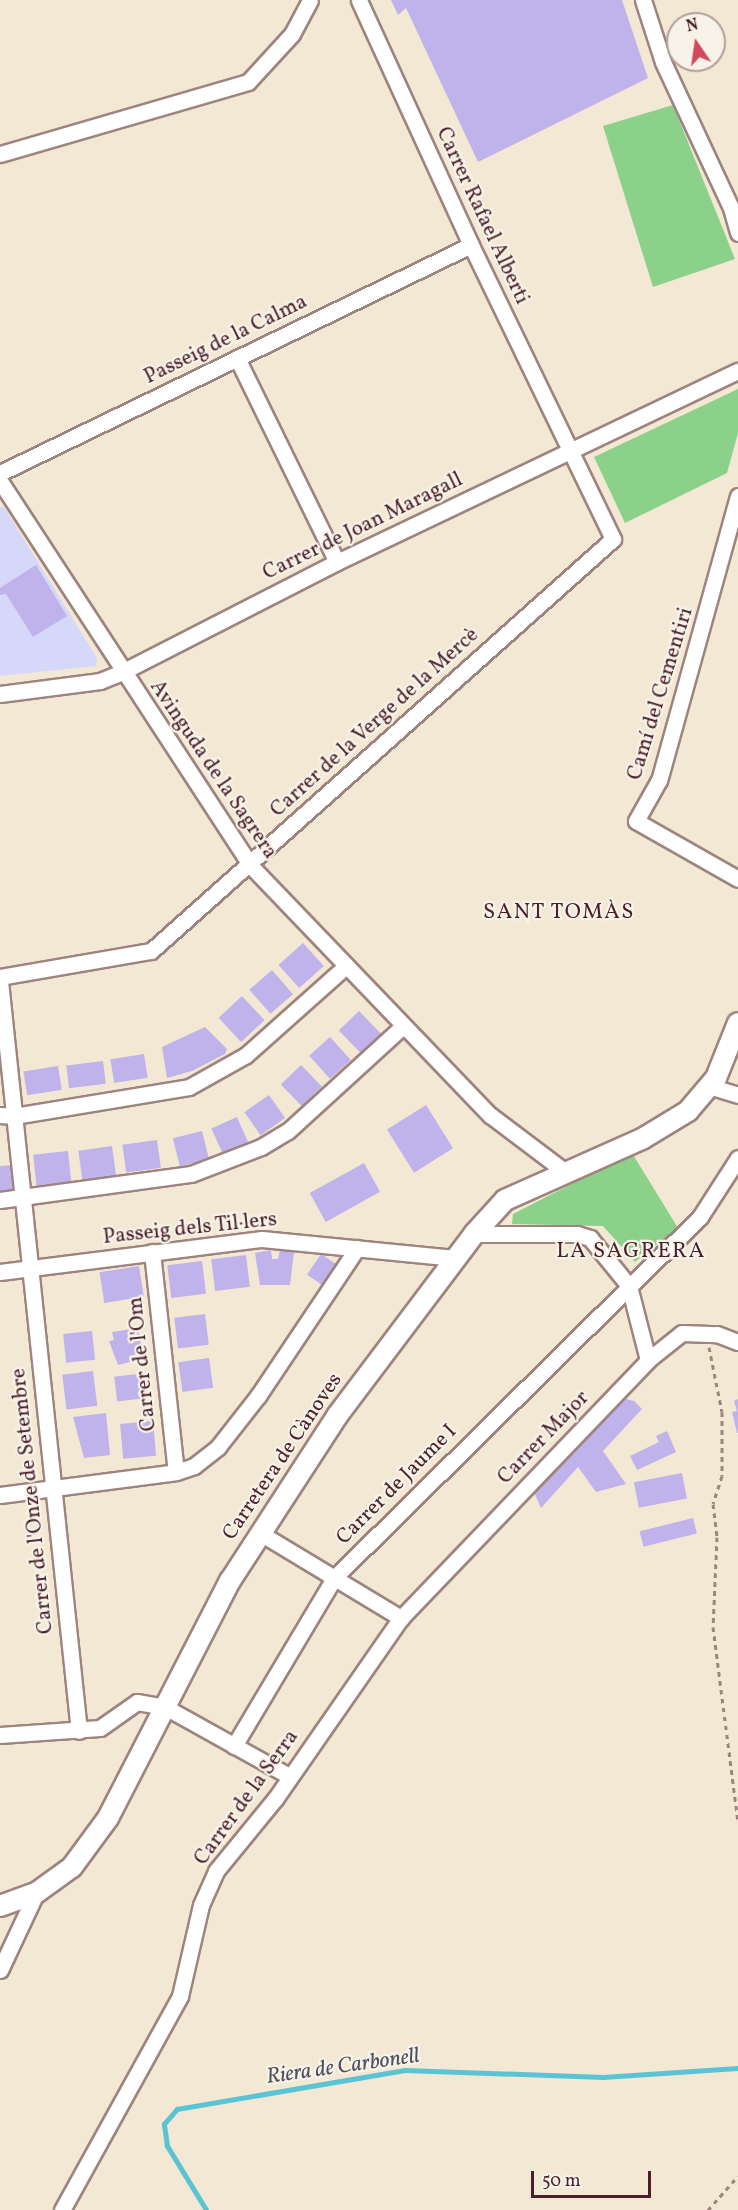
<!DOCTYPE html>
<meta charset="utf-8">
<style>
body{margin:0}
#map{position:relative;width:738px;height:2210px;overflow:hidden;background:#f3e8d3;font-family:Vollkorn,serif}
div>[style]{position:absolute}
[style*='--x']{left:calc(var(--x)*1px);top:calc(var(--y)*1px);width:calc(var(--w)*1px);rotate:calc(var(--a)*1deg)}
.built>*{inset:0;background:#d5d8f9}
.green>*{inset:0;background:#8cd18a}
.stream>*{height:4.5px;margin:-2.25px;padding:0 2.25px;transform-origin:2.25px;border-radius:2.25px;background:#5ac4d4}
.building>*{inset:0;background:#c0b2eb;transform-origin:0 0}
.path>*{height:3px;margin-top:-1.5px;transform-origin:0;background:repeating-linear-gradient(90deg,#9e847f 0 4.5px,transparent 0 9px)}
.roads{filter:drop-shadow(2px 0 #9e847f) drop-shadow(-2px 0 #9e847f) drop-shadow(0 2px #9e847f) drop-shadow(0 -2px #9e847f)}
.minor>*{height:15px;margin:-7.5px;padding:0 7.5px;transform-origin:7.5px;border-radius:7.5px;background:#fff}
.tertiary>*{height:20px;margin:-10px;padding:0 10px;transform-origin:10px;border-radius:10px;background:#fff}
span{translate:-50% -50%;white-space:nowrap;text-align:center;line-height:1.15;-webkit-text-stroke:4.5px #f7f3e8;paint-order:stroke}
.street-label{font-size:21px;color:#4a1f2b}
.neighbourhood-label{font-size:22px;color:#4a1f2b;letter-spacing:1.5px}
.water-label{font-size:22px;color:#4f515e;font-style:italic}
.north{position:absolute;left:666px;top:12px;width:60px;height:60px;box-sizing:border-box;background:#f7f3e8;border:2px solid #b29e9c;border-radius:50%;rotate:347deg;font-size:16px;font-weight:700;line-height:24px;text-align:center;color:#4a1f2b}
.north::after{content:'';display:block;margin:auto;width:21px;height:27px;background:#d1495b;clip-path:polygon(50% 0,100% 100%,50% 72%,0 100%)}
.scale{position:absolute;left:531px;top:2171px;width:120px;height:27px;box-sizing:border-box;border:3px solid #4a1f2b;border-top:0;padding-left:8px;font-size:18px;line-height:21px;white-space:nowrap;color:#4a1f2b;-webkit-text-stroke:4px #f7f3e8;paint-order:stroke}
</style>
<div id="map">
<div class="built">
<i style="clip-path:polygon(0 507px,4px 507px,97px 658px,96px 666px,0 676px)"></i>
</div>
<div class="green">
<i style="clip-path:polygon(673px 105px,735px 259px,653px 287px,603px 126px)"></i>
<i style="clip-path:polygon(738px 389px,738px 433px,727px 473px,625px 523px,594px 457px)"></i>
<i style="clip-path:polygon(632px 1153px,678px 1228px,635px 1262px,603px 1226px,512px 1224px,513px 1214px)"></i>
</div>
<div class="stream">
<i style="--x:206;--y:2210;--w:75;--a:-121.4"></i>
<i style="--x:167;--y:2146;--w:22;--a:-98"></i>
<i style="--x:164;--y:2124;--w:20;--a:-49"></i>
<i style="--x:177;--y:2109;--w:231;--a:-9.7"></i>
<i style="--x:405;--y:2070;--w:198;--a:2"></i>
<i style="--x:603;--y:2077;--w:135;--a:-3.8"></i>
</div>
<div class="building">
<i style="clip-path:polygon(391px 0,622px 0,648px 78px,478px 162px,406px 8px,398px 15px)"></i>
<i style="clip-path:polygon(36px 565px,67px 616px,33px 637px,6px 594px,0 595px,0 588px)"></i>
<i style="left:303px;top:943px;width:31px;height:33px;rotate:48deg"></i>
<i style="left:272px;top:970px;width:32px;height:30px;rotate:49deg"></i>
<i style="left:242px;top:996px;width:33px;height:32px;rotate:47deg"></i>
<i style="left:359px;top:1011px;width:32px;height:28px;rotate:46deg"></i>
<i style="clip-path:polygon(205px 1027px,227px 1049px,225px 1054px,192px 1071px,167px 1078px,162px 1047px)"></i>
<i style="left:330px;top:1037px;width:31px;height:28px;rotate:48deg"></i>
<i style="left:144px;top:1054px;width:24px;height:34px;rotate:81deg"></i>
<i style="left:103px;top:1061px;width:23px;height:37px;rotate:83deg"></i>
<i style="left:301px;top:1065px;width:30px;height:28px;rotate:46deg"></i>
<i style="left:58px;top:1066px;width:24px;height:35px;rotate:81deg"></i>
<i style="left:269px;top:1095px;width:28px;height:30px;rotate:55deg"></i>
<i style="left:426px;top:1105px;width:51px;height:46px;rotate:58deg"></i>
<i style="left:237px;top:1117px;width:27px;height:28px;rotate:66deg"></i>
<i style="left:202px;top:1131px;width:29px;height:30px;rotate:76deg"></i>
<i style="left:157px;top:1140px;width:28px;height:35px;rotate:82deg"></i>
<i style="left:112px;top:1146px;width:30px;height:34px;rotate:82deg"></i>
<i style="left:68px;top:1151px;width:31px;height:35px;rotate:84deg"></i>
<i style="left:364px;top:1163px;width:33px;height:62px;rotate:61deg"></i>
<i style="clip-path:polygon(12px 1165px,16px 1193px,0 1195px,0 1166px)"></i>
<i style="clip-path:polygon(271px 1250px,272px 1259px,278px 1259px,280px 1250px,294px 1252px,290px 1285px,260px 1285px,255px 1253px)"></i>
<i style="left:321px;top:1254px;width:18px;height:25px;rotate:34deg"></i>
<i style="left:246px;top:1255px;width:32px;height:35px;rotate:83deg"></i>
<i style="left:202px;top:1261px;width:33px;height:35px;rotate:83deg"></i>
<i style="left:139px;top:1266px;width:31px;height:40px;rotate:81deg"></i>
<i style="left:205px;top:1314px;width:31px;height:31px;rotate:83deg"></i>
<i style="clip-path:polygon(138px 1328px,141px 1345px,135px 1346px,137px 1354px,129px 1356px,130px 1362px,118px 1365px,109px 1341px,114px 1340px,112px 1332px)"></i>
<i style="left:92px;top:1331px;width:29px;height:29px;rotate:84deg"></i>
<i style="left:209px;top:1358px;width:30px;height:31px;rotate:82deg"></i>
<i style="left:93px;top:1371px;width:35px;height:31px;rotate:83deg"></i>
<i style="left:145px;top:1373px;width:25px;height:31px;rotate:83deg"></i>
<i style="clip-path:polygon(622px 1398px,634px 1401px,642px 1409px,603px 1451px,626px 1484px,596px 1492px,578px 1467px,541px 1508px,534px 1492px)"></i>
<i style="clip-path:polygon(738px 1399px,738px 1433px,737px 1433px,732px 1412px,737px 1411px,734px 1401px)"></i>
<i style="clip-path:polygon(106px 1413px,110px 1455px,84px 1458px,73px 1417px)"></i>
<i style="left:153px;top:1421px;width:35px;height:33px;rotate:85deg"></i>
<i style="clip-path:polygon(667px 1431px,676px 1452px,637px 1470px,630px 1456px,659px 1442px,656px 1436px)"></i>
<i style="left:682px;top:1473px;width:26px;height:49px;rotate:79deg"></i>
<i style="left:693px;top:1518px;width:16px;height:55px;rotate:76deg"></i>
</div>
<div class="path">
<i style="--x:709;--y:1347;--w:66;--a:78.7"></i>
<i style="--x:722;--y:1412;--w:64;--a:90"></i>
<i style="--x:722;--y:1476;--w:29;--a:108"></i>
<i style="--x:713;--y:1504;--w:33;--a:83"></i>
<i style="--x:717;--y:1537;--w:90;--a:92.5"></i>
<i style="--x:713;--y:1627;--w:198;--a:82.7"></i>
<i style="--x:708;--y:2210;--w:45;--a:-48.6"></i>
</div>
<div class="roads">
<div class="minor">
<i style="--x:643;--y:0;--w:65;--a:72.1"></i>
<i style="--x:663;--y:62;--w:161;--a:65"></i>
<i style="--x:731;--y:208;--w:26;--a:74"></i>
<i style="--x:0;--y:154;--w:258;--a:-16.2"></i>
<i style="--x:248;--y:82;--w:65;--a:-47.5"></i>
<i style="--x:292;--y:34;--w:38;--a:-62"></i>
<i style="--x:237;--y:358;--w:227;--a:63.9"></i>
<i style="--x:0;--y:473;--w:523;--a:-25.83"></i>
<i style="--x:0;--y:481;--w:458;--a:56.9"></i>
<i style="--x:250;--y:865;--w:347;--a:46.2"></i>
<i style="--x:490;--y:1115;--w:93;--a:37.1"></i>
<i style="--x:738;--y:496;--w:295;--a:105.5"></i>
<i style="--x:659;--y:780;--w:47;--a:119.3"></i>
<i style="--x:636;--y:821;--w:117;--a:29.6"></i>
<i style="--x:0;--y:694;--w:101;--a:-7.4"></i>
<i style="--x:100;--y:681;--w:24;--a:-22"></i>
<i style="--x:122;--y:672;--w:242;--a:-27.1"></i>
<i style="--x:337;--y:562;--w:444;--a:-25.5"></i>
<i style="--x:0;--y:977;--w:153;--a:-9.8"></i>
<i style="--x:151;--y:951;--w:619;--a:-41.73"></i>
<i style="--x:613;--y:539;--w:326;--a:-115.8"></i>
<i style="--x:471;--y:245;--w:269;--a:-114.6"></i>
<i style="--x:0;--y:981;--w:754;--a:83.99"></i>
<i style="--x:709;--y:1086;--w:30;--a:17"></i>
<i style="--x:0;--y:1115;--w:14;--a:4"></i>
<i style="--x:14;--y:1116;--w:177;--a:-9.4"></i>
<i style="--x:189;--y:1087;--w:65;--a:-29.3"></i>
<i style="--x:246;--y:1055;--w:134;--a:-41.7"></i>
<i style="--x:0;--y:1200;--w:193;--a:-7.8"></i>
<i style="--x:191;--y:1174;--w:75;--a:-21.1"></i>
<i style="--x:261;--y:1147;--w:31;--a:-31"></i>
<i style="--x:288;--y:1131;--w:156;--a:-42.4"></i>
<i style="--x:474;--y:1234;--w:103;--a:0"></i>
<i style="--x:577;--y:1234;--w:14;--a:17"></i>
<i style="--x:590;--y:1238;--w:62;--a:50.9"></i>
<i style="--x:629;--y:1286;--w:76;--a:75.6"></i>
<i style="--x:152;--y:1252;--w:221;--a:83.8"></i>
<i style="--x:0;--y:1272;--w:264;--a:-7.2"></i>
<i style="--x:262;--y:1239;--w:194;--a:5.6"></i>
<i style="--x:0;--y:1495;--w:177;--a:-7.4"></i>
<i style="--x:176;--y:1472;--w:19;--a:-18"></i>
<i style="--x:194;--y:1466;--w:31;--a:-38"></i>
<i style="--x:218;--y:1447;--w:65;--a:-51.9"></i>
<i style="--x:258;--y:1396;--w:178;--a:-56.2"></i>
<i style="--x:260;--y:1533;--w:165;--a:31.1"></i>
<i style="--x:0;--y:1735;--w:100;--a:-4"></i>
<i style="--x:100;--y:1728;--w:45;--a:-35.1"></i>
<i style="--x:137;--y:1702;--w:28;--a:10"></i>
<i style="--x:165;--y:1707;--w:142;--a:29.1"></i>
<i style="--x:234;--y:1746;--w:196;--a:-59.2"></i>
<i style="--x:334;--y:1578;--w:514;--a:-44.61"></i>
<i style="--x:700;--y:1217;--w:70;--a:-57.2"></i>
<i style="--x:0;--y:1970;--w:85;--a:-64.9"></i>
<i style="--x:62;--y:2210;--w:244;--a:-61.1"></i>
<i style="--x:180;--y:1996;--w:93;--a:-77"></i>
<i style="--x:201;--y:1905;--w:37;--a:-66"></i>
<i style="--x:216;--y:1871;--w:93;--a:-50.7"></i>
<i style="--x:275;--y:1799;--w:221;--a:-55.2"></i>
<i style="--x:401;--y:1618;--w:357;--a:-46.2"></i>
<i style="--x:648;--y:1360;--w:43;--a:-38.5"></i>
<i style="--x:682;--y:1333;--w:35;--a:2"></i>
<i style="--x:717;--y:1334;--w:22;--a:21"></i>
</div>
<div class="tertiary">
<i style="--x:0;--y:1906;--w:38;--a:-20"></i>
<i style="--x:36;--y:1893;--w:44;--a:-35.8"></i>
<i style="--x:72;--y:1867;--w:61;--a:-53.7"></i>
<i style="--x:108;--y:1818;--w:267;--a:-62.8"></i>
<i style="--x:230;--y:1581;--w:197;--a:-57"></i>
<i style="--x:337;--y:1416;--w:228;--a:-53"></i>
<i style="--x:474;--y:1234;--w:46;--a:-47.6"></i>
<i style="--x:505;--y:1200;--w:150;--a:-24"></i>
<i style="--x:642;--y:1139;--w:54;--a:-31.3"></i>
<i style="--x:688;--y:1111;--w:43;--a:-49.7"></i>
<i style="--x:716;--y:1078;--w:59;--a:-68.2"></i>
</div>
</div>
<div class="street-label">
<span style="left:482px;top:216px;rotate:65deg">Carrer Rafael Alberti</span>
<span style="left:226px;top:340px;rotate:-26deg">Passeig de la Calma</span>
<span style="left:363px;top:527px;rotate:-26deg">Carrer de Joan Maragall</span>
<span style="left:661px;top:694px;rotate:-73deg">Camí del Cementiri</span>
<span style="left:375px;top:723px;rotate:-42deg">Carrer de la Verge de la Mercè</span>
<span style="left:213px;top:770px;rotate:56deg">Avinguda de la Sagrera</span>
<span style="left:190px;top:1229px;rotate:-6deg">Passeig dels Til·lers</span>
<span style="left:143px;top:1364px;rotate:-96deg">Carrer de l'Om</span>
<span style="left:544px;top:1438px;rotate:-46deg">Carrer Major</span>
<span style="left:283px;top:1457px;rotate:-56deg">Carretera de Cànoves</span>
<span style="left:397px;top:1485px;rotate:-45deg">Carrer de Jaume I</span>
<span style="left:33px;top:1501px;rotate:-96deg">Carrer de l'Onze de Setembre</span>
<span style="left:247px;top:1798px;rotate:-54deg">Carrer de la Serra</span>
</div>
<div class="neighbourhood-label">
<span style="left:559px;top:913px">SANT TOMÀS</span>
<span style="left:631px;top:1252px">LA SAGRERA</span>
</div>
<div class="water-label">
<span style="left:343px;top:2067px;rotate:-8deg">Riera de Carbonell</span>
</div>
<div class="north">N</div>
<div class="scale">50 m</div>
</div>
